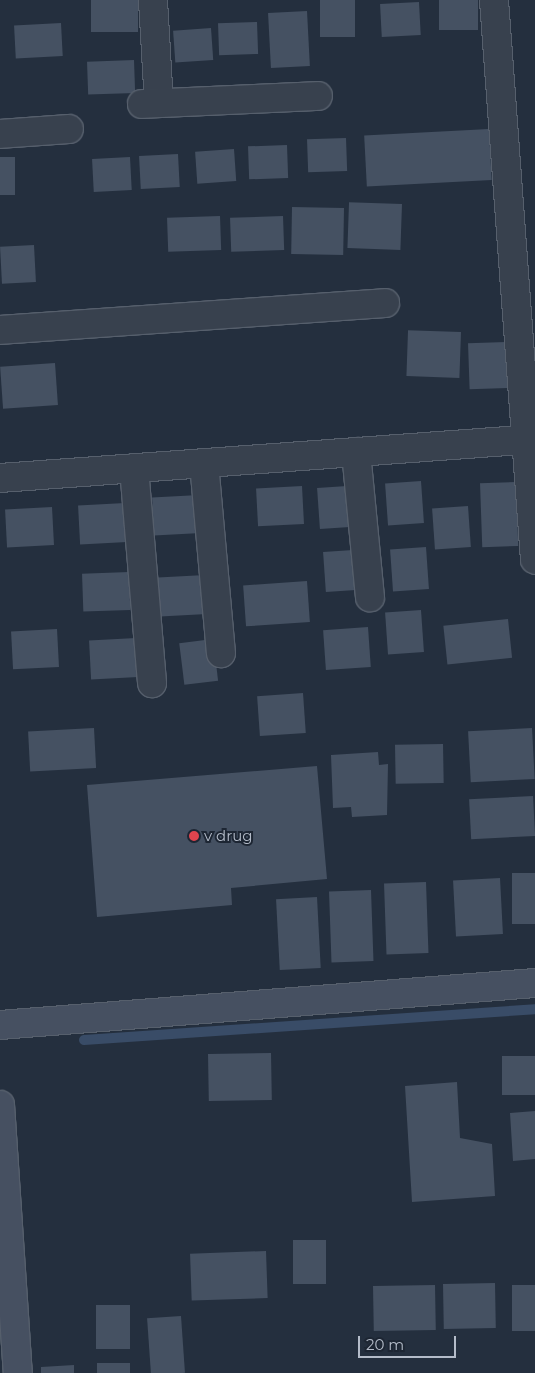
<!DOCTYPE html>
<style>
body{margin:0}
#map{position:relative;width:535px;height:1373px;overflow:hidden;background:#242f3e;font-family:Montserrat,sans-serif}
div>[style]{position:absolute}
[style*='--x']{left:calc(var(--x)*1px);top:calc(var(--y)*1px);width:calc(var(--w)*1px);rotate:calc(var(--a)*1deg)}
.stream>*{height:10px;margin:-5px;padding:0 5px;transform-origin:5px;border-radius:5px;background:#394c67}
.building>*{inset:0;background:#455162;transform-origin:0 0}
.roads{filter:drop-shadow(1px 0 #565f6c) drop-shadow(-1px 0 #565f6c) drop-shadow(0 1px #565f6c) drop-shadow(0 -1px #565f6c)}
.street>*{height:28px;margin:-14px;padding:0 14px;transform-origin:14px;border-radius:14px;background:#38414e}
.secondary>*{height:28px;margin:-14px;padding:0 14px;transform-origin:14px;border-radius:14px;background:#465061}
.dots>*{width:14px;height:14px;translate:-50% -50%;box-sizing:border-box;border:2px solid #1d2633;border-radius:50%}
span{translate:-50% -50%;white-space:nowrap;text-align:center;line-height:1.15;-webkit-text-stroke:4px #1d2633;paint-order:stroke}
.poi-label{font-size:15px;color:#b4bcc9}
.left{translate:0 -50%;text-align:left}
.scale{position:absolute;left:358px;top:1336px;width:98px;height:22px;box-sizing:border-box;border:2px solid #b4bcc9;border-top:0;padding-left:6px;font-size:15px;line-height:18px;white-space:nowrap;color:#b4bcc9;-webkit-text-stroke:4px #1d2633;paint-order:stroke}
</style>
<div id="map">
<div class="stream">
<i style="--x:84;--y:1040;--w:452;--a:-3.9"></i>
</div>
<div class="building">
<i style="left:91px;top:0;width:47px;height:32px"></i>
<i style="left:320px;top:0;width:35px;height:37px"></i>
<i style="left:439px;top:0;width:39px;height:30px"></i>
<i style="left:419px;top:2px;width:33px;height:39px;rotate:87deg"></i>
<i style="left:307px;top:11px;width:55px;height:39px;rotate:87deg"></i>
<i style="left:257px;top:22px;width:32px;height:39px;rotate:88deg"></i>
<i style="left:61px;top:23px;width:33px;height:47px;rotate:87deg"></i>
<i style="left:211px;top:28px;width:32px;height:38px;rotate:86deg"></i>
<i style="left:134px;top:60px;width:33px;height:47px;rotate:88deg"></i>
<i style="left:489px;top:129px;width:51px;height:125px;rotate:87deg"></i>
<i style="left:346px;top:138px;width:33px;height:39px;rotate:88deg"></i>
<i style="left:287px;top:145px;width:33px;height:39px;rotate:88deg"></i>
<i style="left:234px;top:149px;width:32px;height:39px;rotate:86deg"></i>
<i style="left:178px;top:154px;width:33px;height:39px;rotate:87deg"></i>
<i style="left:0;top:157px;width:15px;height:38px"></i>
<i style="left:130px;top:157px;width:33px;height:38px;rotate:87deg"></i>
<i style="left:402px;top:204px;width:46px;height:53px;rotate:92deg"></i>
<i style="left:344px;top:208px;width:47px;height:52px;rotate:91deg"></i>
<i style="left:220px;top:216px;width:34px;height:53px;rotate:88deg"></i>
<i style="left:283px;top:216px;width:34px;height:53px;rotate:88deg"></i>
<i style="left:34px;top:245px;width:37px;height:34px;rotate:87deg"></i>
<i style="left:461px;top:332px;width:46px;height:53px;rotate:92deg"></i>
<i style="left:506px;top:342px;width:46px;height:38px;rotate:88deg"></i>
<i style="left:55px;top:363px;width:42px;height:55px;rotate:86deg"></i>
<i style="left:421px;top:481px;width:42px;height:36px;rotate:86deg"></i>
<i style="left:516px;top:482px;width:64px;height:36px;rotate:88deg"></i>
<i style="left:302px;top:486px;width:38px;height:46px;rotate:87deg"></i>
<i style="left:347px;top:486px;width:41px;height:30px;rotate:86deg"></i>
<i style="left:199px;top:495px;width:38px;height:47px;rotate:87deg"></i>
<i style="left:125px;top:503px;width:39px;height:47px;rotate:87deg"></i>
<i style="left:468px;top:506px;width:41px;height:36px;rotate:86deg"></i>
<i style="left:52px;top:507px;width:38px;height:47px;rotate:87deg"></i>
<i style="left:426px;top:547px;width:42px;height:36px;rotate:86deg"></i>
<i style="left:353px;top:550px;width:40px;height:30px;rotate:86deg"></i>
<i style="left:129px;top:572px;width:38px;height:47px;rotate:88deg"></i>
<i style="left:205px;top:575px;width:39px;height:47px;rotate:87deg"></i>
<i style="left:307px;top:581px;width:41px;height:64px;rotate:86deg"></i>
<i style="left:421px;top:610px;width:42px;height:36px;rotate:86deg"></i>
<i style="left:508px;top:619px;width:39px;height:65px;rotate:84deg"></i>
<i style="left:368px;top:627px;width:40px;height:45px;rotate:86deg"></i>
<i style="left:57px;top:629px;width:38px;height:46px;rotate:87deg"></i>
<i style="left:136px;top:638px;width:39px;height:47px;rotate:87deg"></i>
<i style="left:213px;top:639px;width:42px;height:34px;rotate:83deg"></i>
<i style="left:303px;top:693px;width:40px;height:46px;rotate:86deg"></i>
<i style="left:94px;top:728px;width:40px;height:66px;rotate:87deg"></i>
<i style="left:532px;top:728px;width:51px;height:64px;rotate:87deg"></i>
<i style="left:443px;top:744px;width:39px;height:48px;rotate:89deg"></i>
<i style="clip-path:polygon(378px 752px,379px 765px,388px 764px,387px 815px,352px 817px,351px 807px,333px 808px,331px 755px)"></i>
<i style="clip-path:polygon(317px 766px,327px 879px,231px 888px,232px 905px,97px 917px,87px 785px)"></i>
<i style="left:533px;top:796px;width:40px;height:64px;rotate:87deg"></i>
<i style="left:535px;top:873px;width:51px;height:23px;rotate:90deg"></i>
<i style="left:500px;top:878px;width:56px;height:47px;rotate:87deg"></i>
<i style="left:426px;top:882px;width:71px;height:42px;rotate:88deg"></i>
<i style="left:371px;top:890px;width:71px;height:42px;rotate:88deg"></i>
<i style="left:317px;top:897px;width:71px;height:41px;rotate:87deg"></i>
<i style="left:271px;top:1053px;width:47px;height:63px;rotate:89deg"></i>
<i style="left:535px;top:1056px;width:39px;height:33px;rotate:90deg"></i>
<i style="clip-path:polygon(457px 1082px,460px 1138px,492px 1144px,495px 1196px,412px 1202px,405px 1086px)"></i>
<i style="clip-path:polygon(535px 1111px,535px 1159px,513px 1161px,510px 1113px)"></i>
<i style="left:293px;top:1240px;width:33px;height:44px"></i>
<i style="left:266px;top:1251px;width:47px;height:76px;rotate:88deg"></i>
<i style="left:495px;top:1283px;width:45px;height:52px;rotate:89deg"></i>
<i style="left:435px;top:1285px;width:45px;height:62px;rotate:89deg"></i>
<i style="left:535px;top:1285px;width:46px;height:23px;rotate:90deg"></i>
<i style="left:130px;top:1305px;width:44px;height:34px;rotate:90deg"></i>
<i style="left:181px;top:1316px;width:57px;height:34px;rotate:86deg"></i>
<i style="left:130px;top:1363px;width:10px;height:33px;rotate:90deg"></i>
<i style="clip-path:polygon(74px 1365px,74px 1373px,41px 1373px,41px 1367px)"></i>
</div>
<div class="roads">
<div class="street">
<i style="--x:153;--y:0;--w:103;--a:86.7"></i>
<i style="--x:494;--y:0;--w:561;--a:85.81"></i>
<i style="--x:142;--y:104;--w:176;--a:-2.6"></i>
<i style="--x:0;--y:134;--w:69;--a:-4.1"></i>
<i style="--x:0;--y:330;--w:386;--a:-4"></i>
<i style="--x:356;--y:452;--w:146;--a:84.5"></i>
<i style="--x:204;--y:463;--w:191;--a:84.9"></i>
<i style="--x:134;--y:468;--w:216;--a:85.2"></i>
<i style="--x:0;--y:478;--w:536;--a:-4.17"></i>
</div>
<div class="secondary">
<i style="--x:0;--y:1025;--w:537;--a:-4.49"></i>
<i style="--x:0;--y:1105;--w:269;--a:86.2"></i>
</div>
</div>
<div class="dots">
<i style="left:194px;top:836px;background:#e0444e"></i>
</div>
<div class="poi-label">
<span class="left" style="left:204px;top:836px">v drug</span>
</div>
<div class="scale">20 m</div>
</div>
